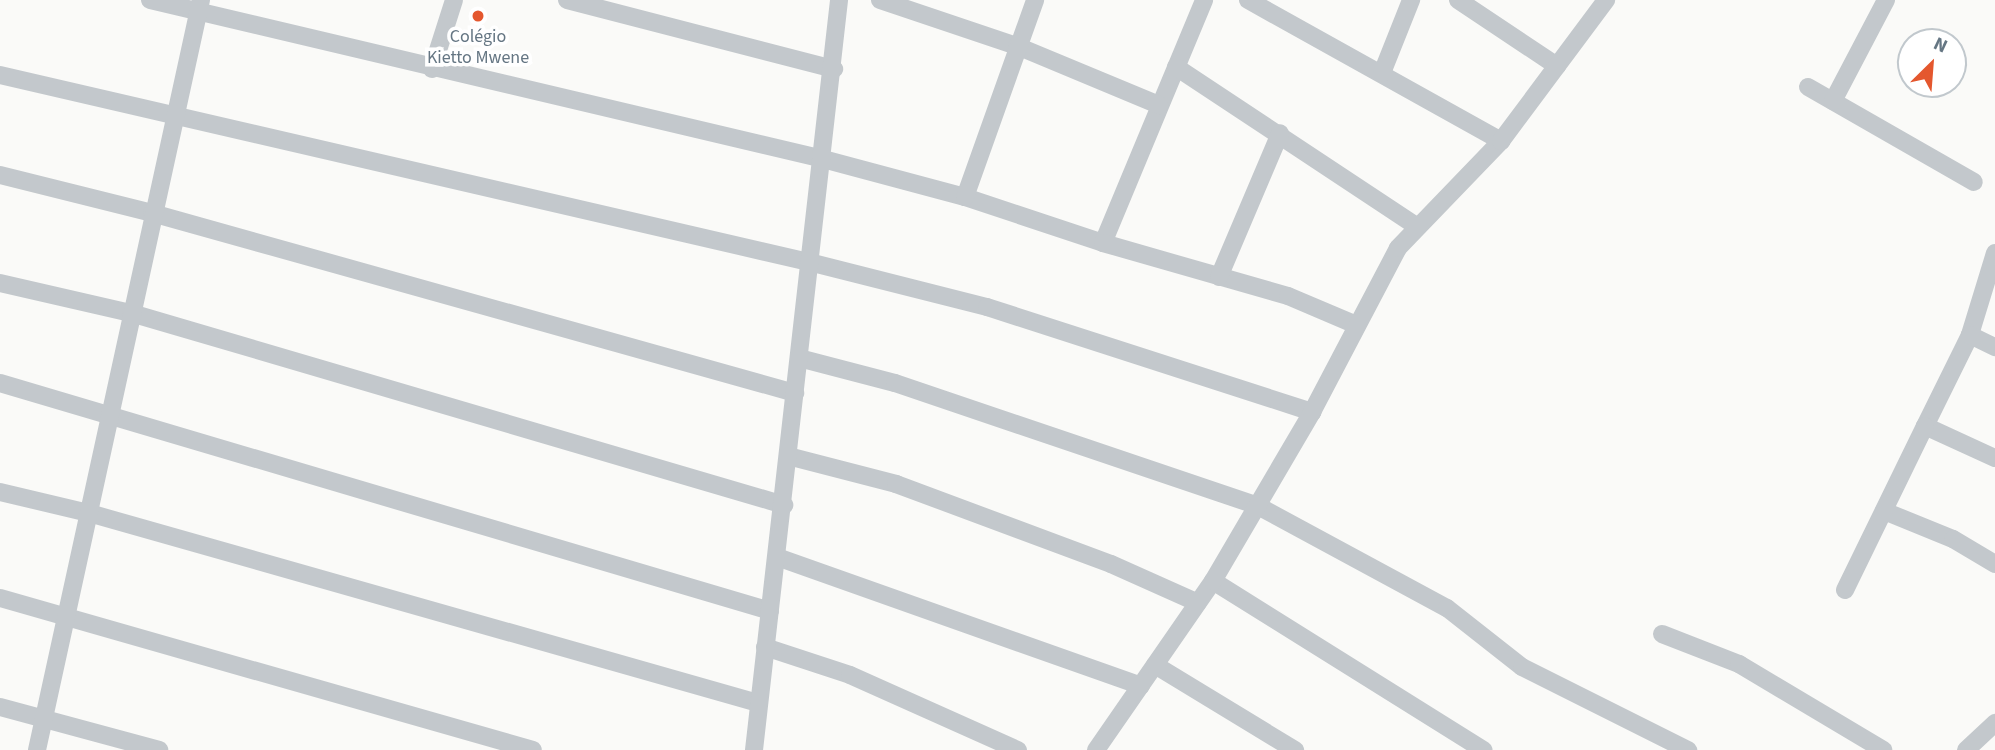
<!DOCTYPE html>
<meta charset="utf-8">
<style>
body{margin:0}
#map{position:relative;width:1995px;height:750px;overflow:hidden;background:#fafaf8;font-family:"Source Sans 3",sans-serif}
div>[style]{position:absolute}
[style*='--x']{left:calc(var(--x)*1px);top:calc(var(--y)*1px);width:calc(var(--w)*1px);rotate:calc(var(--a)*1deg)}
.minor>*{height:18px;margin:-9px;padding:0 9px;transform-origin:9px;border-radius:9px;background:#c3c8cc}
.dots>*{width:19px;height:19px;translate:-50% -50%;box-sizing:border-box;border:4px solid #fff;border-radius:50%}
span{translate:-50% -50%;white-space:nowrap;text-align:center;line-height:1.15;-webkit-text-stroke:7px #fff;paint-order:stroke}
.poi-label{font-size:18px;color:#657683}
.north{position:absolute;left:1897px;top:28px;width:70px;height:70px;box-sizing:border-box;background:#fff;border:2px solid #c1c8cd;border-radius:50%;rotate:25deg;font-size:19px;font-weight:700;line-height:28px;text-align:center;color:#657683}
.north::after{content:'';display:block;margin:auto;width:24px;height:32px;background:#e4572e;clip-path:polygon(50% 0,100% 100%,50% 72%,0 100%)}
</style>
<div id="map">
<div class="minor">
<i style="--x:150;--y:0;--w:692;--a:13.29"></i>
<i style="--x:823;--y:159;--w:147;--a:15"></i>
<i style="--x:965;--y:197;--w:145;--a:18.4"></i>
<i style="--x:1103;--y:243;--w:263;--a:-67.4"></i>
<i style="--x:567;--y:0;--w:276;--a:14.5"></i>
<i style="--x:880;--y:0;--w:145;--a:18.6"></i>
<i style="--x:1017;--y:46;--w:154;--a:22.6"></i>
<i style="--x:1248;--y:0;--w:290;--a:29.1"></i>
<i style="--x:1458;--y:0;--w:119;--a:33.7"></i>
<i style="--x:1176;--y:67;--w:288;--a:33.5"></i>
<i style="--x:432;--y:69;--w:72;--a:-72.3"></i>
<i style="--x:1382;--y:73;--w:79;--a:-68.3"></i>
<i style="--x:0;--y:75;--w:830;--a:13.02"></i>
<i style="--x:809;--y:262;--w:184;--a:14.2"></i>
<i style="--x:987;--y:307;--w:342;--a:17.9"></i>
<i style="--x:1808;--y:87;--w:191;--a:29.8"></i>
<i style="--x:1833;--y:101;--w:114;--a:-62.3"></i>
<i style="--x:0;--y:175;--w:157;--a:14"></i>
<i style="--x:152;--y:213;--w:668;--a:15.64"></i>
<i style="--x:965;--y:197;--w:209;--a:-70.4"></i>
<i style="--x:1103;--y:243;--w:192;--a:16"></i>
<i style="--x:1288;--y:296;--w:72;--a:23"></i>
<i style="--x:1995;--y:253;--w:86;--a:107"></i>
<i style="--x:1970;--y:335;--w:102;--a:116.3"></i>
<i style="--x:1925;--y:426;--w:77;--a:24.6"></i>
<i style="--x:1219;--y:277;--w:156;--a:-67"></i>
<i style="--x:0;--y:283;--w:134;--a:12.9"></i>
<i style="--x:131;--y:313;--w:681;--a:16.38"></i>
<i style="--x:1970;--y:335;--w:28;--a:26"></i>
<i style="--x:799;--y:358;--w:99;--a:14.6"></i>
<i style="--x:895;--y:383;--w:383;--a:18.7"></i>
<i style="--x:1258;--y:506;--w:215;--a:28.4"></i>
<i style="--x:1447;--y:608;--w:95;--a:38.2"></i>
<i style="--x:1522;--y:667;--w:186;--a:26.6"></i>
<i style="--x:0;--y:383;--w:803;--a:16.49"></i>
<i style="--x:788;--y:456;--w:112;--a:14.5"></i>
<i style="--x:896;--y:484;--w:229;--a:20.4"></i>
<i style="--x:1111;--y:564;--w:95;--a:24.1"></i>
<i style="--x:0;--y:492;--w:91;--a:13.3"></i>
<i style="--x:89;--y:513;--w:695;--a:15.85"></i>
<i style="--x:1884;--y:511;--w:74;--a:22.1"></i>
<i style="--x:1953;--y:539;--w:49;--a:30.8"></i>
<i style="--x:777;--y:557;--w:386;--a:19.5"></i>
<i style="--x:1213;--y:581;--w:319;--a:32"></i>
<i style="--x:1845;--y:590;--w:182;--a:-64"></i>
<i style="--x:0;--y:598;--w:554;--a:15.92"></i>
<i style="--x:1662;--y:634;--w:83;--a:21.3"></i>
<i style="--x:1739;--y:664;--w:168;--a:30.8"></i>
<i style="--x:765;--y:647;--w:89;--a:18.2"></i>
<i style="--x:850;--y:675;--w:184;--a:24.1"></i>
<i style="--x:1155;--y:665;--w:164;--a:31.3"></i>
<i style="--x:0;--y:707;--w:165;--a:15.1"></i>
<i style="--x:37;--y:750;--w:768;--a:-77.67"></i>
<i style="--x:754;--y:750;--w:755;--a:-83.53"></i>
<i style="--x:1096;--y:750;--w:206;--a:-55.3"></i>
<i style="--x:1213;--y:581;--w:196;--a:-59.6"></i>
<i style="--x:1312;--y:412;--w:185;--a:-62.3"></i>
<i style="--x:1398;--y:248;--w:149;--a:-46.1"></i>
<i style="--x:1501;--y:141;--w:176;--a:-53.3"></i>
<i style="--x:1966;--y:750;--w:40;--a:-43"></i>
</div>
<div class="dots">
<i style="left:478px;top:16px;background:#e4572e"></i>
</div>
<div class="poi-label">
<span style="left:478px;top:48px">Colégio<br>Kietto Mwene</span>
</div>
<div class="north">N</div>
</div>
